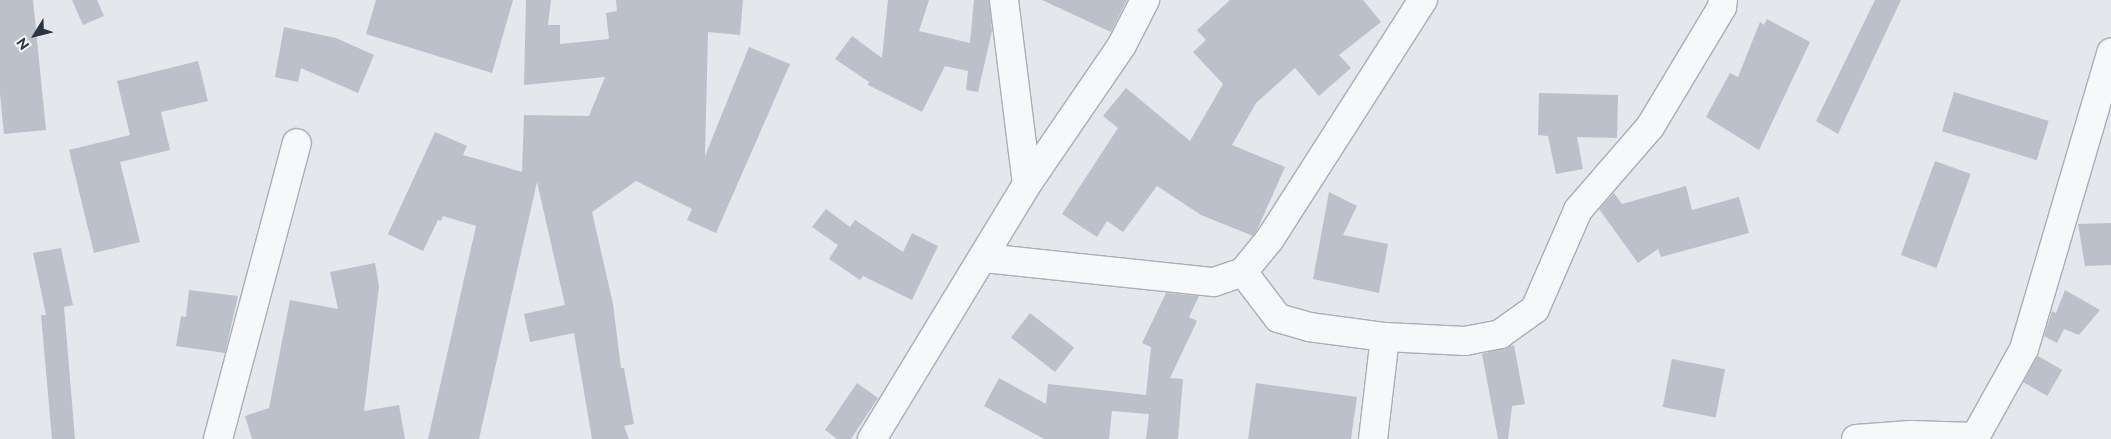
<!DOCTYPE html>
<style>
body{margin:0}
#map{position:relative;width:2111px;height:439px;overflow:hidden;background:#e4e7ec;font-family:Raleway,sans-serif}
div>[style]{position:absolute}
[style*='--x']{left:calc(var(--x)*1px);top:calc(var(--y)*1px);width:calc(var(--w)*1px);rotate:calc(var(--a)*1deg)}
.building>*{inset:0;background:#bbc0ca;transform-origin:0 0}
.roads{filter:drop-shadow(1px 0 #a9aeb7) drop-shadow(-1px 0 #a9aeb7) drop-shadow(0 1px #a9aeb7) drop-shadow(0 -1px #a9aeb7)}
.street>*{height:28px;margin:-14px;padding:0 14px;transform-origin:14px;border-radius:14px;background:#f7f8fa}
span{translate:-50% -50%;white-space:nowrap;text-align:center;line-height:1.15;-webkit-text-stroke:4px #f4f6f9;paint-order:stroke}
.north{position:absolute;left:10px;top:10px;width:50px;height:50px;-webkit-text-stroke:4px #f4f6f9;paint-order:stroke;rotate:234deg;font-size:14px;font-weight:700;line-height:20px;text-align:center;color:#2b3445}
.north::after{content:'';display:block;margin:auto;width:18px;height:22px;background:#2b3445;clip-path:polygon(50% 0,100% 100%,50% 72%,0 100%)}
</style>
<div id="map">
<div class="building">
<i style="clip-path:polygon(0 0,33px 0,46px 130px,4px 134px,0 93px)"></i>
<i style="clip-path:polygon(72px 0,97px 0,104px 16px,83px 25px)"></i>
<i style="clip-path:polygon(376px 0,513px 0,492px 73px,366px 34px)"></i>
<i style="clip-path:polygon(526px 0,551px 0,548px 25px,560px 25px,560px 44px,609px 39px,606px 13px,617px 11px,616px 0,743px 0,740px 35px,708px 32px,705px 156px,749px 47px,790px 64px,716px 233px,687px 220px,692px 209px,636px 181px,592px 212px,613px 304px,621px 368px,624px 368px,634px 424px,624px 426px,629px 439px,592px 439px,574px 333px,530px 342px,524px 314px,565px 305px,537px 182px,479px 439px,428px 439px,476px 226px,443px 216px,441px 221px,438px 220px,423px 251px,388px 234px,435px 132px,467px 146px,463px 155px,522px 172px,524px 115px,589px 116px,605px 77px,524px 85px)"></i>
<i style="clip-path:polygon(888px 0,929px 0,919px 31px,970px 43px,974px 0,989px 0,992px 31px,978px 92px,966px 90px,968px 71px,945px 66px,922px 112px,868px 85px,869px 82px,835px 59px,852px 36px,882px 58px)"></i>
<i style="clip-path:polygon(1042px 0,1127px 0,1111px 32px)"></i>
<i style="clip-path:polygon(1230px 0,1363px 0,1381px 22px,1339px 55px,1351px 68px,1319px 96px,1295px 68px,1256px 103px,1232px 145px,1285px 167px,1257px 230px,1253px 236px,1201px 215px,1157px 186px,1123px 232px,1107px 221px,1097px 237px,1062px 214px,1118px 128px,1103px 116px,1126px 88px,1190px 141px,1223px 84px,1193px 52px,1206px 40px,1197px 30px)"></i>
<i style="clip-path:polygon(1875px 0,1901px 0,1838px 134px,1816px 121px)"></i>
<i style="clip-path:polygon(1767px 19px,1810px 42px,1759px 150px,1706px 117px,1730px 73px,1738px 77px,1760px 22px,1764px 25px)"></i>
<i style="clip-path:polygon(284px 27px,336px 38px,374px 55px,358px 93px,301px 68px,298px 82px,275px 77px)"></i>
<i style="clip-path:polygon(198px 61px,208px 101px,161px 112px,170px 150px,120px 162px,140px 242px,94px 253px,69px 150px,130px 135px,117px 81px)"></i>
<i style="left:1954px;top:92px;width:99px;height:41px;rotate:17deg"></i>
<i style="clip-path:polygon(1539px 93px,1618px 95px,1617px 138px,1577px 137px,1583px 169px,1556px 174px,1548px 136px,1538px 135px)"></i>
<i style="left:1935px;top:161px;width:38px;height:100px;rotate:20deg"></i>
<i style="clip-path:polygon(1686px 186px,1692px 210px,1739px 197px,1749px 233px,1661px 257px,1658px 249px,1638px 263px,1599px 209px,1614px 193px,1622px 204px)"></i>
<i style="clip-path:polygon(1329px 192px,1357px 206px,1343px 235px,1388px 244px,1379px 293px,1313px 279px)"></i>
<i style="clip-path:polygon(826px 209px,850px 227px,855px 220px,903px 252px,912px 233px,938px 246px,912px 300px,863px 276px,860px 280px,829px 259px,838px 245px,812px 227px)"></i>
<i style="clip-path:polygon(2111px 223px,2111px 265px,2085px 266px,2078px 224px)"></i>
<i style="clip-path:polygon(61px 248px,73px 305px,64px 307px,75px 439px,52px 439px,41px 315px,46px 315px,33px 253px)"></i>
<i style="clip-path:polygon(375px 263px,379px 286px,364px 411px,399px 405px,405px 439px,252px 439px,245px 416px,269px 408px,290px 300px,338px 309px,330px 272px)"></i>
<i style="clip-path:polygon(189px 290px,238px 296px,225px 353px,176px 346px,181px 316px,186px 317px)"></i>
<i style="clip-path:polygon(2065px 290px,2100px 310px,2079px 335px,2064px 329px,2057px 343px,2044px 336px,2052px 311px,2056px 313px)"></i>
<i style="clip-path:polygon(1166px 293px,1199px 296px,1189px 317px,1197px 321px,1170px 378px,1183px 379px,1178px 439px,1146px 439px,1149px 414px,1112px 411px,1109px 439px,1044px 439px,984px 406px,999px 378px,1046px 404px,1048px 384px,1146px 395px,1151px 347px,1142px 343px)"></i>
<i style="left:1030px;top:313px;width:56px;height:31px;rotate:38deg"></i>
<i style="clip-path:polygon(1514px 345px,1525px 404px,1512px 406px,1508px 439px,1498px 439px,1482px 354px)"></i>
<i style="left:2038px;top:356px;width:28px;height:30px;rotate:30deg"></i>
<i style="left:1672px;top:359px;width:54px;height:49px;rotate:11deg"></i>
<i style="clip-path:polygon(857px 383px,878px 398px,851px 439px,837px 439px,825px 430px)"></i>
<i style="clip-path:polygon(1256px 383px,1357px 397px,1351px 439px,1248px 439px)"></i>
</div>
<div class="roads">
<div class="street">
<i style="--x:1004;--y:0;--w:185;--a:82.9"></i>
<i style="--x:984;--y:258;--w:231;--a:6"></i>
<i style="--x:1214;--y:282;--w:31;--a:-19"></i>
<i style="--x:1243;--y:272;--w:43;--a:-50.7"></i>
<i style="--x:1270;--y:239;--w:284;--a:-57.4"></i>
<i style="--x:1243;--y:272;--w:58;--a:52.7"></i>
<i style="--x:1278;--y:318;--w:32;--a:16"></i>
<i style="--x:1309;--y:327;--w:77;--a:7.5"></i>
<i style="--x:1385;--y:337;--w:103;--a:96.7"></i>
<i style="--x:1385;--y:337;--w:80;--a:2.9"></i>
<i style="--x:1465;--y:341;--w:36;--a:-11"></i>
<i style="--x:1500;--y:334;--w:43;--a:-35.5"></i>
<i style="--x:1535;--y:309;--w:108;--a:-66.5"></i>
<i style="--x:1578;--y:210;--w:110;--a:-49.1"></i>
<i style="--x:1650;--y:127;--w:140;--a:-59"></i>
<i style="--x:1722;--y:7;--w:7;--a:-82"></i>
<i style="--x:218;--y:439;--w:306;--a:-75.1"></i>
<i style="--x:872;--y:439;--w:298;--a:-58.7"></i>
<i style="--x:1027;--y:184;--w:168;--a:-55.6"></i>
<i style="--x:1122;--y:45;--w:51;--a:-62.9"></i>
<i style="--x:1856;--y:439;--w:54;--a:-4.2"></i>
<i style="--x:1910;--y:435;--w:65;--a:1.8"></i>
<i style="--x:1974;--y:439;--w:103;--a:-60.9"></i>
<i style="--x:2024;--y:349;--w:309;--a:-73.6"></i>
</div>
</div>
<div class="north">N</div>
</div>
